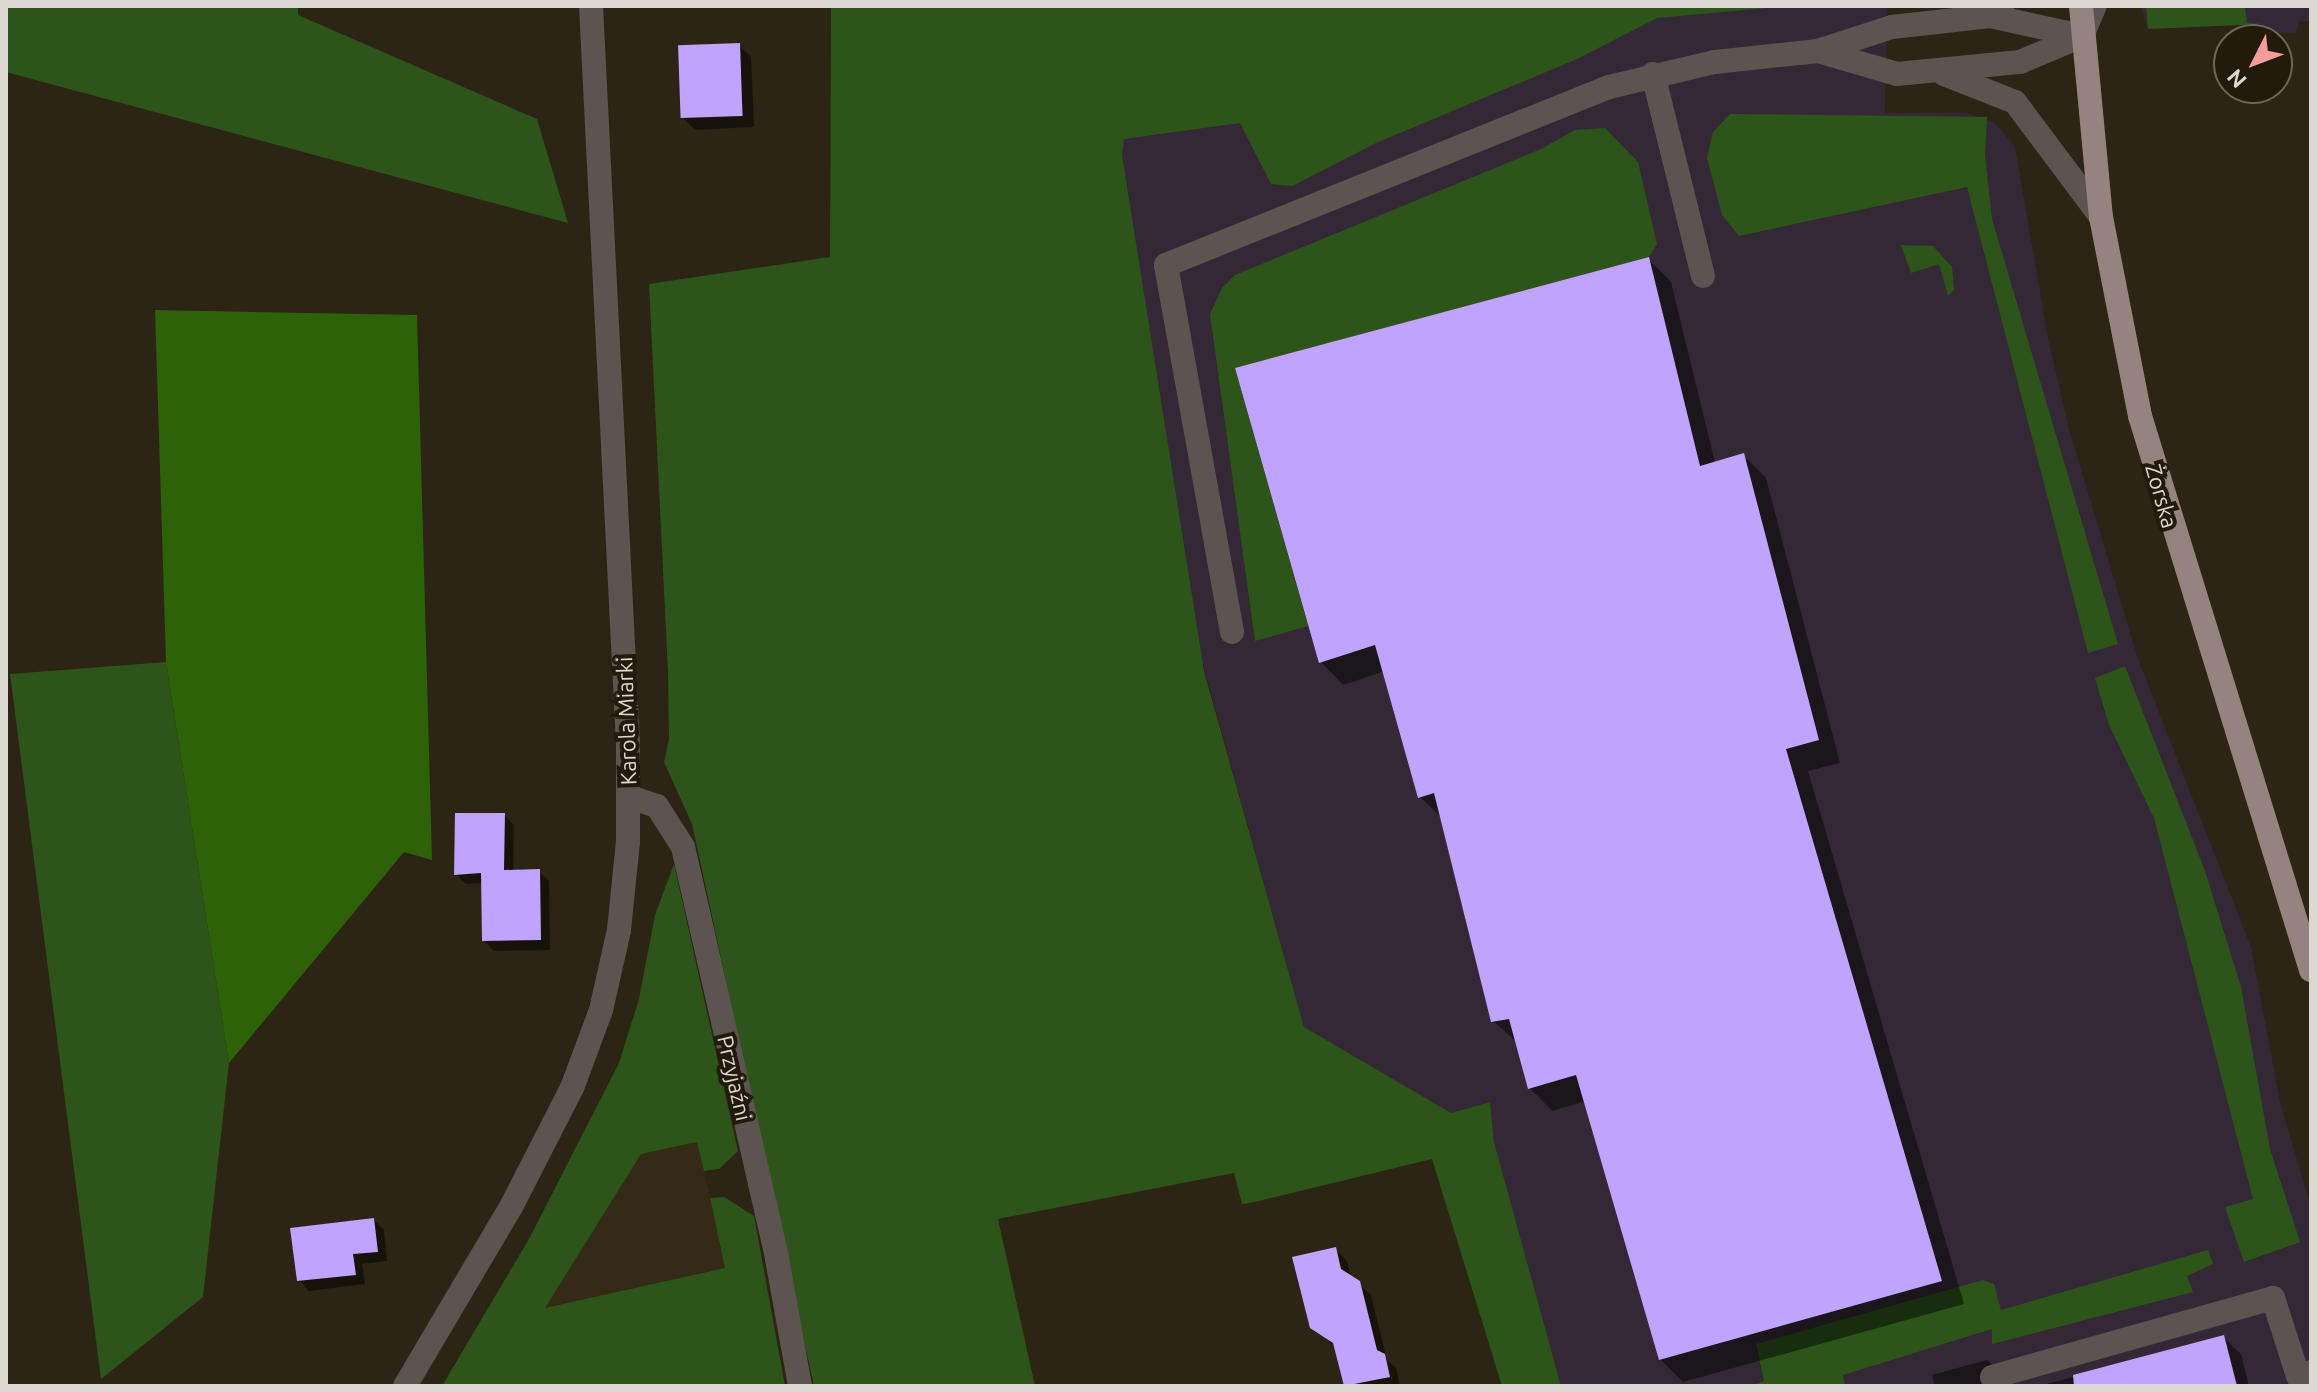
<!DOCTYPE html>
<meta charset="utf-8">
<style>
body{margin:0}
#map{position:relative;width:2317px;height:1392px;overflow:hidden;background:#2c2415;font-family:Ubuntu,sans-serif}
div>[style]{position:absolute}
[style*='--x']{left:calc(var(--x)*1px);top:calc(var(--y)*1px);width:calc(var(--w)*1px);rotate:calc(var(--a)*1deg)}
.commercial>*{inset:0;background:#342836}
.built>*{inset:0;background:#352a15}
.green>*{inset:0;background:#2d5519}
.forest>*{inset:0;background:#2d6209}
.shadow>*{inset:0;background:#0007}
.building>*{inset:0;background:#c0a3fc;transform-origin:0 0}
.minor>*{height:24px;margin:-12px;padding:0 12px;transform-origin:12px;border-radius:12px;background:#5d5452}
.major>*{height:24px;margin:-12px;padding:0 12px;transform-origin:12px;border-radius:12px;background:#95837f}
span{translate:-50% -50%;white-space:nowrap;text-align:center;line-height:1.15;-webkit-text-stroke:8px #221b0c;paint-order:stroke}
.street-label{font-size:22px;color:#ddd8cf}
.frame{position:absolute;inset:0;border:8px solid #ddd8cf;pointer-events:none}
.north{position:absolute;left:2213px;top:24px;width:80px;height:80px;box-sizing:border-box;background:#221b0c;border:2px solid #6d675a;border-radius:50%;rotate:228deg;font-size:22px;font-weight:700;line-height:32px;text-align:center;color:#ddd8cf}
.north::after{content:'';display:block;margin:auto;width:28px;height:36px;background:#f59b99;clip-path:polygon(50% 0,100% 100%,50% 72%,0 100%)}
</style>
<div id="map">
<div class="commercial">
<i style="clip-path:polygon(1519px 6px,1887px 6px,1885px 113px,1966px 113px,1994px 122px,2015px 147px,2048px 338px,2069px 429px,2138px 659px,2251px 947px,2280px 1102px,2311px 1207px,2311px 1386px,1845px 1386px,1842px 1375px,1993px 1328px,1756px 1345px,1764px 1381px,1748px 1386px,1561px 1386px,1494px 1142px,1490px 1102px,1451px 1113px,1304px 1027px,1205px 671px,1068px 113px)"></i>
<i style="clip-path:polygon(2141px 6px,2311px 6px,2311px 21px,2300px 21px,2295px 33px,2265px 32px,2262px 24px,2148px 29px)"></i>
</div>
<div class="built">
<i style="clip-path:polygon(698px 1142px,725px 1268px,544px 1309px,641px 1154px)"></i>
</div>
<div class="green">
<i style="clip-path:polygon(6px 6px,298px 6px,298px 15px,537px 119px,568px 223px,6px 72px)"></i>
<i style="clip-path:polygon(831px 6px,1787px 6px,1657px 18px,1577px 59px,1376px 143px,1292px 186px,1271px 184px,1240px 123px,1124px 139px,1122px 155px,1204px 671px,1304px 1027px,1451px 1113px,1490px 1102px,1494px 1142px,1561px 1386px,1502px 1386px,1432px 1159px,1250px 1203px,1242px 1204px,1234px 1173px,998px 1219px,1035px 1386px,814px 1386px,692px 824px,664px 762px,669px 739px,668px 672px,649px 284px,830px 257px)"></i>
<i style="clip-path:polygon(2146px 6px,2245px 6px,2247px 23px,2263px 24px,2148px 29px)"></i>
<i style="clip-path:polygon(1730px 114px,1987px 117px,1985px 155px,1992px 219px,2118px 644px,2088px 653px,1967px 187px,1739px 236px,1722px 215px,1707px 158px,1713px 132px)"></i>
<i style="clip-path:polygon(1605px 128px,1638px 162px,1657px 244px,1649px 257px,1235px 368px,1308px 626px,1255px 641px,1210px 314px,1222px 288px,1235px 275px,1541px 149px,1575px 130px)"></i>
<i style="clip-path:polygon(1901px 245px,1933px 246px,1952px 267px,1954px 290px,1948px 296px,1939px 264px,1911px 273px)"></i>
<i style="clip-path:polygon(166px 662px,229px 1063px,203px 1297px,101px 1379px,10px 674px)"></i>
<i style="clip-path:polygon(2125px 666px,2205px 871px,2241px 987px,2270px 1149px,2300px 1242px,2244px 1262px,2225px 1207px,2253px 1199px,2154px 818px,2109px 725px,2095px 678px)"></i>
<i style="clip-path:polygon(674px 864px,738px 1151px,719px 1169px,704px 1171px,697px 1142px,641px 1154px,545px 1308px,725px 1268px,710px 1198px,724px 1197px,754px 1216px,785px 1386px,442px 1386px,529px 1239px,619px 1063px,639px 999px,655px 915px)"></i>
<i style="clip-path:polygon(2208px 1250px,2213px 1264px,2187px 1276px,2193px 1292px,1992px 1344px,1992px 1329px,1843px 1375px,1845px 1386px,1748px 1386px,1764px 1381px,1756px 1344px,1983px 1280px,1994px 1284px,2001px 1310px)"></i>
</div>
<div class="forest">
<i style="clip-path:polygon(155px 310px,417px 315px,432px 860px,404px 852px,229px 1063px,166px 662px)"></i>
</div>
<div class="shadow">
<i style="clip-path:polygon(739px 45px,751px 57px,754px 127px,695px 130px,683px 118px)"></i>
<i style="clip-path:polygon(1648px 259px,1671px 282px,1715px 463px,1743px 455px,1766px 478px,1840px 763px,1808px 771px,1964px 1304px,1683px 1382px,1660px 1359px,1586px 1101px,1552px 1111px,1530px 1088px,1518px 1043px,1493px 1021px,1443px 819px,1420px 797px,1385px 671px,1343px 685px,1321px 662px)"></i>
<i style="clip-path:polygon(504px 815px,514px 825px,513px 872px,539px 871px,549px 881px,550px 950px,494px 951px,484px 940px,483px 883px,466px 884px,456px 874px)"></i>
<i style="clip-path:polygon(374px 1220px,384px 1230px,387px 1261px,362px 1264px,365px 1284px,309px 1291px,299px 1280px)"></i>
<i style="clip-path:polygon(1335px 1249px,1347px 1261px,1351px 1277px,1371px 1295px,1387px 1360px,1396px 1368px,1400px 1386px,1346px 1386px,1336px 1347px,1312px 1327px)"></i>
<i style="clip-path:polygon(2223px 1337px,2241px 1354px,2249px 1386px,2039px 1386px)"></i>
<i style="clip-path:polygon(1987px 1360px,2004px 1377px,2000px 1386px,1935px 1386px,1932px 1375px)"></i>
</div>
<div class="building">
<i style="left:740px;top:43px;width:73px;height:62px;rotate:88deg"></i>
<i style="clip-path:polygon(1649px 257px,1700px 466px,1744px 453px,1819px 740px,1786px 749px,1942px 1281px,1659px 1360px,1576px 1075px,1528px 1089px,1509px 1019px,1491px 1022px,1434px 793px,1418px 798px,1375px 645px,1319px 663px,1235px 368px)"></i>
<i style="clip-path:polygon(455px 813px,505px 813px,504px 870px,540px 869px,541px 940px,482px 941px,481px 873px,454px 875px)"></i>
<i style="clip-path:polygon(374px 1218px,378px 1252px,353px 1254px,356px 1275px,297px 1281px,290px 1228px)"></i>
<i style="clip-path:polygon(1336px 1247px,1341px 1269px,1360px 1281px,1377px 1350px,1385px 1354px,1390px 1377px,1344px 1386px,1333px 1343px,1310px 1328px,1292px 1257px)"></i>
<i style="clip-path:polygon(2224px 1335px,2237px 1386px,2074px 1386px,2073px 1375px)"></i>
</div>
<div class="minor">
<i style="--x:1990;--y:16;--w:94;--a:12.3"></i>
<i style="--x:1818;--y:51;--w:82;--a:16.2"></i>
<i style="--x:1897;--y:74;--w:124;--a:-5.6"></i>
<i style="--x:2020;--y:62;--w:67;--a:-22.8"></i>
<i style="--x:2082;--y:36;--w:33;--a:-67"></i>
<i style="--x:1653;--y:74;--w:208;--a:76.1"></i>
<i style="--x:1944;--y:74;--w:76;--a:21.5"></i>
<i style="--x:2015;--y:102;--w:144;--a:53.2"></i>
<i style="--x:1232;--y:632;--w:373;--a:-100.2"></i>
<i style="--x:1166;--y:265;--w:477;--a:-21.9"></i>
<i style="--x:1609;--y:87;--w:109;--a:-13.3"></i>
<i style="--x:1715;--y:62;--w:104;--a:-6.1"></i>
<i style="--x:1818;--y:51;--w:78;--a:-18"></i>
<i style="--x:1892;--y:27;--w:99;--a:-6.4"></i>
<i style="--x:1990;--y:16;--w:16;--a:-40"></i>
<i style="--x:629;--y:797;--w:29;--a:18"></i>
<i style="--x:657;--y:806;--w:49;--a:57.6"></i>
<i style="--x:683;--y:847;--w:423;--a:77.1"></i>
<i style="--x:777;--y:1259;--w:129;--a:79.7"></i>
<i style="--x:1992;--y:1377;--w:292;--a:-15.7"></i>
<i style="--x:2273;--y:1298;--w:82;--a:72.2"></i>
<i style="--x:2298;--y:1376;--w:14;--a:-17"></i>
<i style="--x:405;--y:1386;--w:210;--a:-59.4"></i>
<i style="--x:512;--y:1205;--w:131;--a:-62.9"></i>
<i style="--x:572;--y:1088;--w:83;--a:-69.6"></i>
<i style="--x:601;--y:1010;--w:82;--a:-77.3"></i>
<i style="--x:619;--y:930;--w:88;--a:-84.2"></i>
<i style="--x:628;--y:842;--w:98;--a:-90"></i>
<i style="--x:628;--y:744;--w:739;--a:-92.87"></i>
</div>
<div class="major">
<i style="--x:2081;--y:6;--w:212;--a:84.6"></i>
<i style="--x:2101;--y:217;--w:203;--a:78.9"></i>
<i style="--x:2140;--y:416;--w:580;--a:72.85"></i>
</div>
<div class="street-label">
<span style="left:2162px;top:496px;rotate:74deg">Żorska</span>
<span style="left:626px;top:721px;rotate:-92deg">Karola Miarki</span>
<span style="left:735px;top:1078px;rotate:77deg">Przyjaźni</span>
</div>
<div class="frame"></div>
<div class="north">N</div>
</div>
